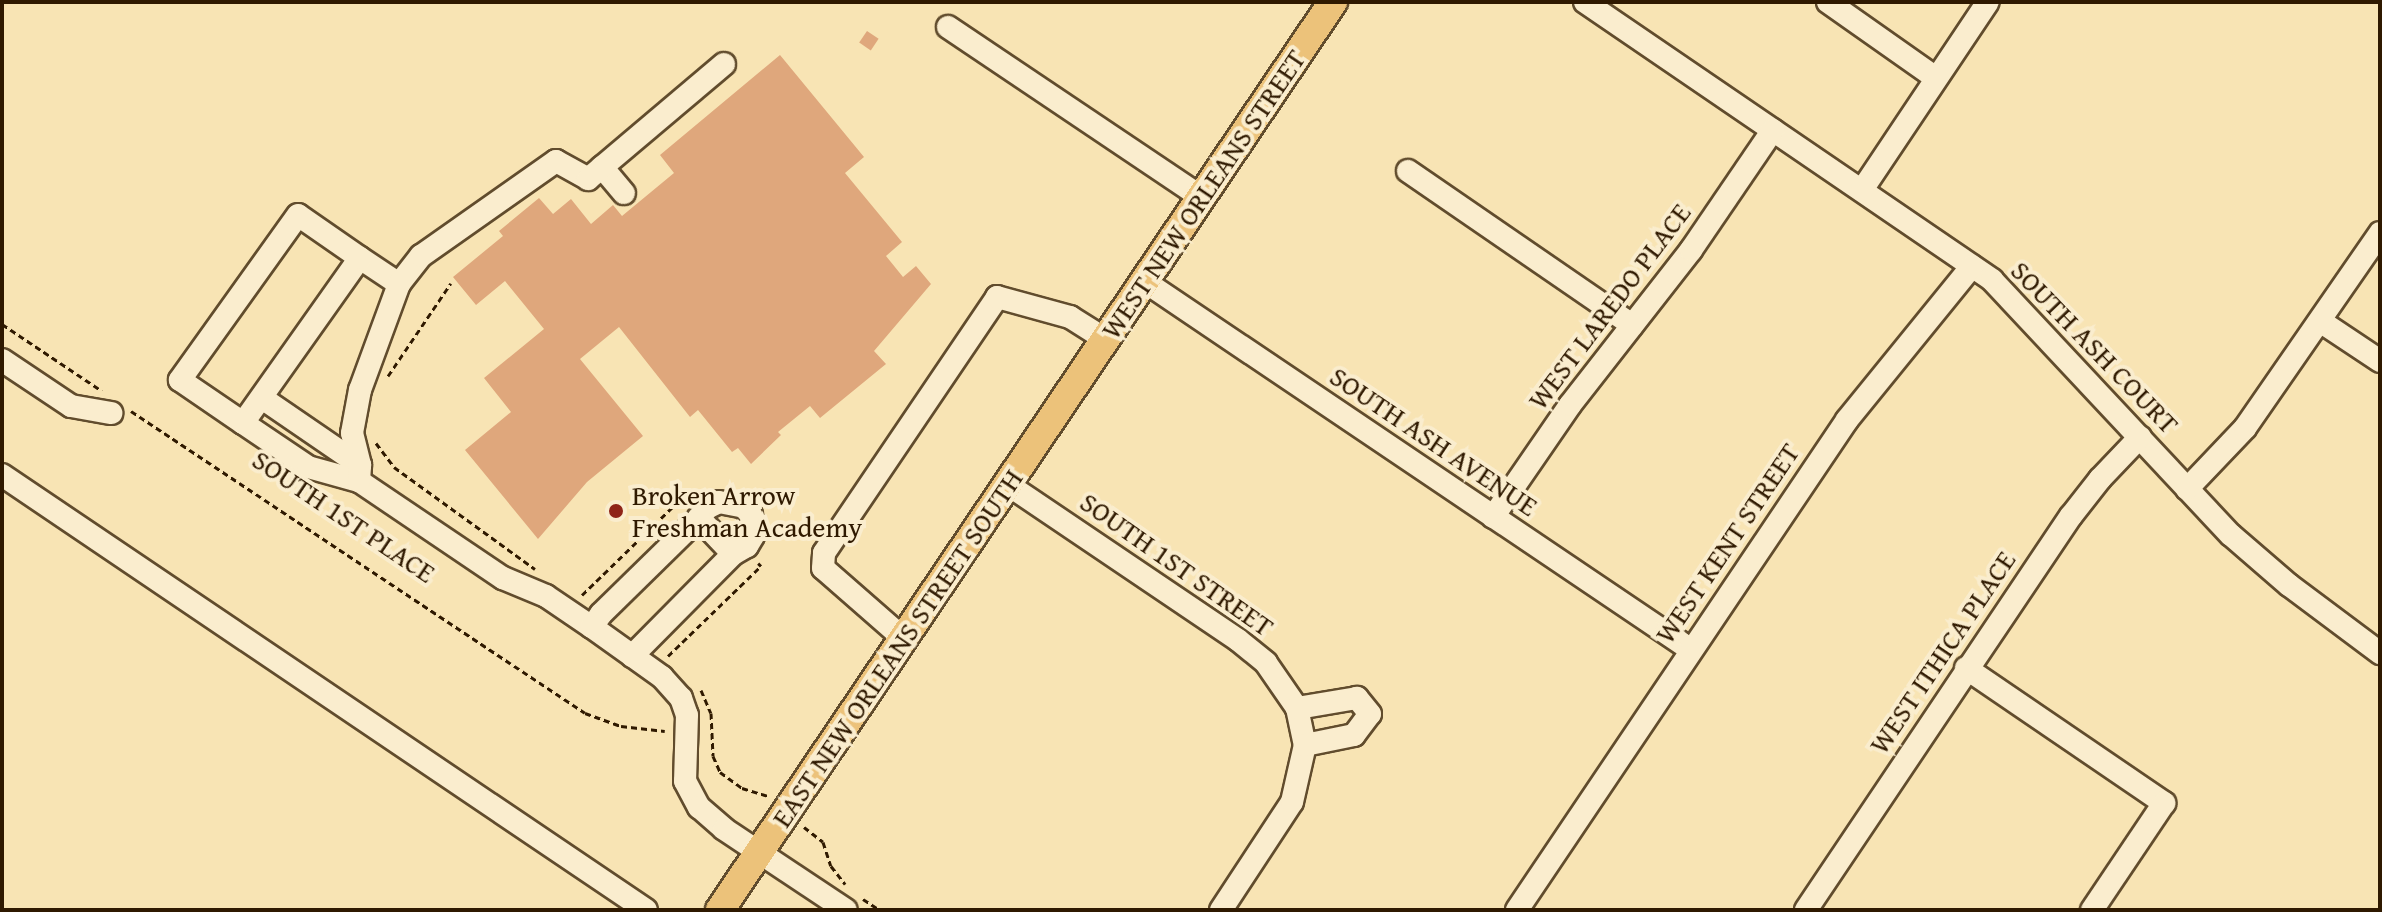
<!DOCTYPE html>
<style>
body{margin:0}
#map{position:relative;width:2382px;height:912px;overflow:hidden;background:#f8e4b4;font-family:"Gentium Book Plus",serif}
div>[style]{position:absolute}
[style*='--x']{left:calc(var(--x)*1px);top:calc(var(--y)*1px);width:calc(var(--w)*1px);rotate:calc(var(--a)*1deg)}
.building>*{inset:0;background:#dfa77c;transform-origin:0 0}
.path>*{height:3px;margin-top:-1.5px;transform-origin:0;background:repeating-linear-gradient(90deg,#2f1900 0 6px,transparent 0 10px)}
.roads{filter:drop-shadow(2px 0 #614c2d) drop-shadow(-2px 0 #614c2d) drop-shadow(0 2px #614c2d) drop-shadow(0 -2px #614c2d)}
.minor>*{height:22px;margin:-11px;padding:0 11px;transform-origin:11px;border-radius:11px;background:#faedce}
.major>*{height:28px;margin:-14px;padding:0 14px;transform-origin:14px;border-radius:14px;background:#ecc27a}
.dots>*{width:22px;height:22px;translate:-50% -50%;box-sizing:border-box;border:4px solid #faedce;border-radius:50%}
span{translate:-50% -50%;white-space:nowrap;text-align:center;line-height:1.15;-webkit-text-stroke:8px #faedce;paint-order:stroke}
.street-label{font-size:28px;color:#2f1900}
.poi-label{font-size:28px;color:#2f1900}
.left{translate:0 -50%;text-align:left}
.frame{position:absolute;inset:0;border:4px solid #2f1900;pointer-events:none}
</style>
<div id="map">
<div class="building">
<i style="left:867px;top:31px;width:14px;height:14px;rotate:34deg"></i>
<i style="clip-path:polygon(780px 55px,864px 157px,845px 173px,902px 242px,886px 256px,903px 277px,916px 266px,931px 284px,874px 351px,886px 364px,820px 418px,810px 406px,778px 432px,781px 435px,751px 464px,738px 448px,732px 452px,698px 410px,690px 417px,619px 327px,580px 359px,643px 436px,587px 482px,538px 539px,465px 450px,511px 412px,484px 378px,544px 329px,505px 281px,476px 305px,453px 277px,503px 236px,499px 231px,539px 198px,553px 214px,571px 199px,591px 224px,613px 205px,622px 216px,674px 173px,660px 155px)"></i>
</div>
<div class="path">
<i style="--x:2;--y:324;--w:120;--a:33.8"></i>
<i style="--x:388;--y:376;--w:112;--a:-55.9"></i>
<i style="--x:131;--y:411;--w:545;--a:33.63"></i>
<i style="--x:585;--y:713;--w:38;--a:20"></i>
<i style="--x:621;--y:726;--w:44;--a:6.5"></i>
<i style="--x:376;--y:443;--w:30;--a:53"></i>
<i style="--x:394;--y:467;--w:174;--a:35.9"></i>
<i style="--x:582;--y:595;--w:144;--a:-44.2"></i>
<i style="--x:685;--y:495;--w:5;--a:53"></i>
<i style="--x:668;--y:656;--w:129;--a:-44.1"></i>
<i style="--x:761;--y:566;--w:4;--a:-135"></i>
<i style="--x:701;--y:690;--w:25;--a:67"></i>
<i style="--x:711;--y:713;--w:43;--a:87.3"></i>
<i style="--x:713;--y:756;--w:17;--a:66"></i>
<i style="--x:720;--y:772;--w:27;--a:36"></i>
<i style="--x:742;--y:788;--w:27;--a:17"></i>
<i style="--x:804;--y:827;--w:24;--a:38"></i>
<i style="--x:823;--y:842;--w:25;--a:72"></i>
<i style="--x:831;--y:866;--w:23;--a:52"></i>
<i style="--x:863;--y:899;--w:20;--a:33"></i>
</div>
<div class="roads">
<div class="minor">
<i style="--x:1585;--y:2;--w:493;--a:34.3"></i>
<i style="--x:1992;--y:280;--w:349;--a:46.9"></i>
<i style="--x:2231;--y:535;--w:77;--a:40.8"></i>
<i style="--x:2289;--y:585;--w:114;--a:36.8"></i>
<i style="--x:1828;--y:2;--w:132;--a:35.1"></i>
<i style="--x:948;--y:27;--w:305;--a:33.9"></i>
<i style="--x:602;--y:167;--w:34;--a:50"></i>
<i style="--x:1408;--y:171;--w:272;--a:34.5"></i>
<i style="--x:1862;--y:190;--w:226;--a:-56.2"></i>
<i style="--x:360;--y:258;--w:47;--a:33.7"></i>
<i style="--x:1144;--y:281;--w:658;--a:33.98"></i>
<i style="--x:2320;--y:321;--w:72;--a:33.7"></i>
<i style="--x:2;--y:360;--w:83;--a:33.7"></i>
<i style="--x:71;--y:406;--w:41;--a:9.9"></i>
<i style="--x:262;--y:398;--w:119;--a:34.4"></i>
<i style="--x:243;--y:423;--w:202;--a:-54.7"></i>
<i style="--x:360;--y:258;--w:75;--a:-145.3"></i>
<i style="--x:298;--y:215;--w:203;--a:125.6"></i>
<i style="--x:180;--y:380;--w:76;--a:34.3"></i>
<i style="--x:243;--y:423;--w:78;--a:34.1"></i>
<i style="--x:308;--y:467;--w:53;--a:15.4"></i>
<i style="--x:359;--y:481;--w:174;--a:34"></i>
<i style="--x:503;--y:578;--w:47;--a:22.7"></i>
<i style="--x:546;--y:596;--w:55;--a:34"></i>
<i style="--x:2;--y:475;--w:777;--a:34.04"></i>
<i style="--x:359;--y:481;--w:16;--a:-86"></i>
<i style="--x:360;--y:465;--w:33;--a:-104"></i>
<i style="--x:352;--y:433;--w:44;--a:-79.5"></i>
<i style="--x:360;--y:390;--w:113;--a:-69.8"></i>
<i style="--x:399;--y:284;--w:36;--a:-52"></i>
<i style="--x:421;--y:256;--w:165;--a:-35.1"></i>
<i style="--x:556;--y:161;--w:37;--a:29"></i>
<i style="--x:588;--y:179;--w:178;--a:-40.2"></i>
<i style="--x:1007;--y:484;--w:279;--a:34"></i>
<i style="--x:1238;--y:640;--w:36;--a:39"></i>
<i style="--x:1266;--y:663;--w:55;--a:55.4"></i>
<i style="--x:1297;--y:708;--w:38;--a:78"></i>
<i style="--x:2187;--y:489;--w:84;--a:-46.4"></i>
<i style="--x:2245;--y:428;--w:237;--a:-55.3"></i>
<i style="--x:1493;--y:517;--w:136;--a:-55.5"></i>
<i style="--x:1570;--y:405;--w:197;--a:-52"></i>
<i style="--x:1691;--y:250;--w:145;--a:-55.7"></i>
<i style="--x:699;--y:518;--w:13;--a:-51"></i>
<i style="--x:707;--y:508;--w:13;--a:-27"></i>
<i style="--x:719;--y:502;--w:25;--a:11"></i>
<i style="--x:744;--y:507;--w:11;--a:49"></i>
<i style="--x:751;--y:515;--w:21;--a:85"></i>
<i style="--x:753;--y:536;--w:12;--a:121"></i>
<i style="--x:747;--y:546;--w:16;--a:150"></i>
<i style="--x:903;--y:638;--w:106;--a:-138.8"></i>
<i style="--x:823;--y:568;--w:15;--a:-86"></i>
<i style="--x:824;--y:553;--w:309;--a:-55.9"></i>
<i style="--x:997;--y:297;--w:76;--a:15.3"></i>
<i style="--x:1070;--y:317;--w:41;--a:32.2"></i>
<i style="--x:632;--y:656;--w:144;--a:-45.3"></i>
<i style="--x:733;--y:554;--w:50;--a:-133.4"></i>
<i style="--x:699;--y:518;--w:137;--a:135.6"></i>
<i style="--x:601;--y:614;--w:16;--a:125"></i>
<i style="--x:592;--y:627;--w:86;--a:35.5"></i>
<i style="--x:662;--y:677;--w:28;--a:48"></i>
<i style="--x:681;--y:698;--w:18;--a:71"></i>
<i style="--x:687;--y:715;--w:66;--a:91.7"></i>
<i style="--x:685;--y:781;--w:30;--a:62"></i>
<i style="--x:699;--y:807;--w:33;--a:41"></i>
<i style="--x:724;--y:829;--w:146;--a:33.6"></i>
<i style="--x:1966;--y:668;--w:240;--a:34.3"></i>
<i style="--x:2164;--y:803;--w:129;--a:123.9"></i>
<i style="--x:1221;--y:910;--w:129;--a:-56.7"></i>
<i style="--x:1292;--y:802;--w:58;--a:-77.2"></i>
<i style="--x:1305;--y:745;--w:50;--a:-11.5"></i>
<i style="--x:1354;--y:735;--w:26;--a:-53"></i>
<i style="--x:1370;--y:714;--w:21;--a:-129"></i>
<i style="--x:1357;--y:698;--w:61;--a:170.5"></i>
<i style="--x:1517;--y:910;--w:591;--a:-56.04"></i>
<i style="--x:1847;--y:420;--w:198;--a:-50.9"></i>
<i style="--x:1806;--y:910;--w:475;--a:-56.1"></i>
<i style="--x:2071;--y:516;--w:47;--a:-51.9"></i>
<i style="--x:2100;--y:479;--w:58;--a:-46.4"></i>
</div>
<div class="major">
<i style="--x:720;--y:910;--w:1096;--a:-55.98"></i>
</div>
</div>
<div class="dots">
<i style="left:616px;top:511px;background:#8f2418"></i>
</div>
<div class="street-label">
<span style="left:1203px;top:194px;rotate:-56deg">WEST NEW ORLEANS STREET</span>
<span style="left:1609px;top:306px;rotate:-53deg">WEST LAREDO PLACE</span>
<span style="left:2095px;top:347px;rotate:46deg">SOUTH ASH COURT</span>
<span style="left:1434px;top:441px;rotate:34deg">SOUTH ASH AVENUE</span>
<span style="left:344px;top:516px;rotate:34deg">SOUTH 1ST PLACE</span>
<span style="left:1727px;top:543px;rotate:-56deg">WEST KENT STREET</span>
<span style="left:1177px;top:564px;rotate:35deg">SOUTH 1ST STREET</span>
<span style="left:897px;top:648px;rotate:-56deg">EAST NEW ORLEANS STREET SOUTH</span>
<span style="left:1942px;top:652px;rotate:-56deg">WEST ITHICA PLACE</span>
</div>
<div class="poi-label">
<span class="left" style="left:632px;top:511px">Broken Arrow<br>Freshman Academy</span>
</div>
<div class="frame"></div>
</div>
